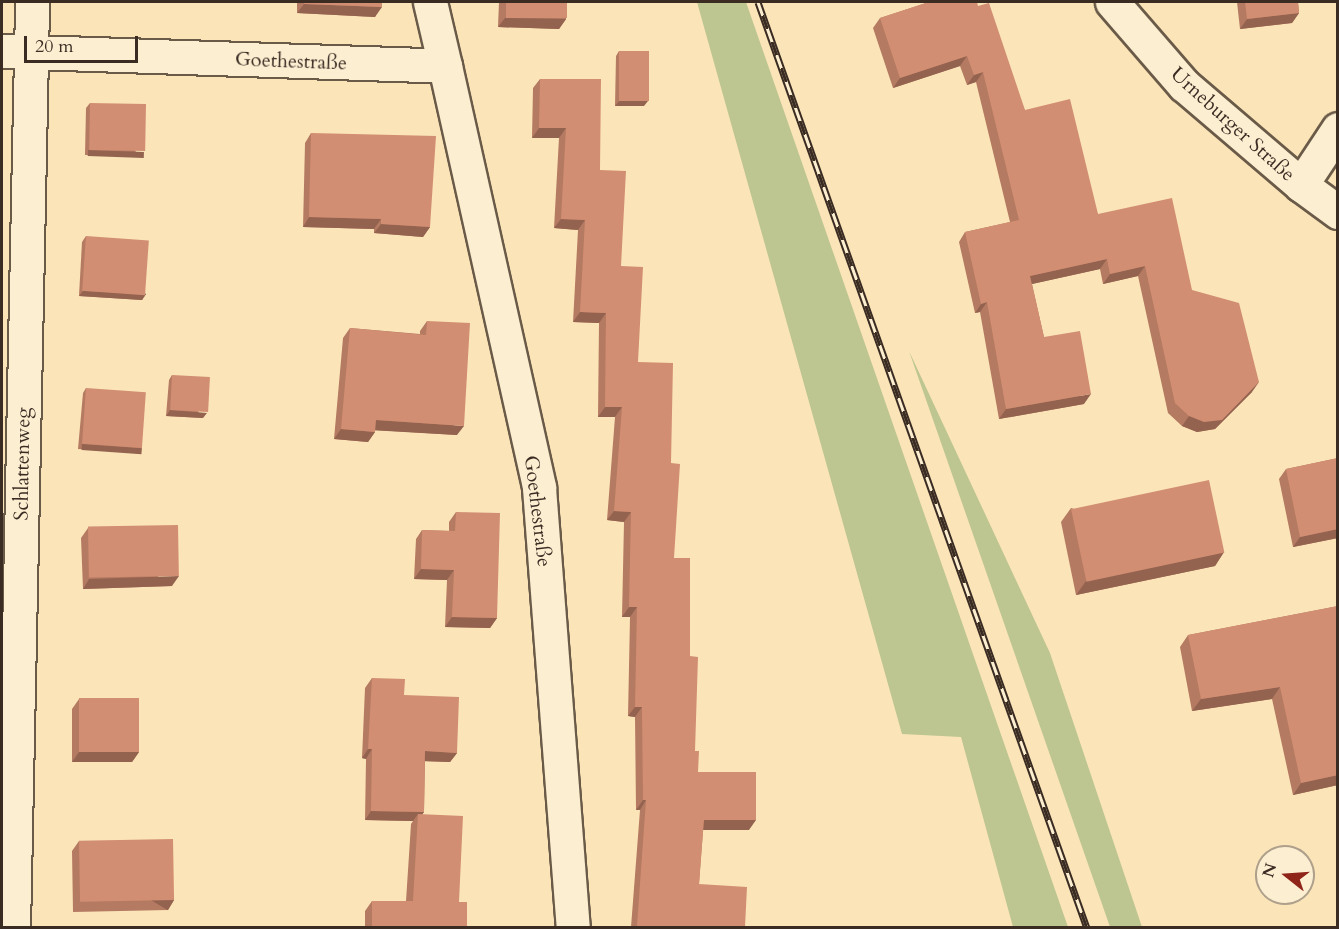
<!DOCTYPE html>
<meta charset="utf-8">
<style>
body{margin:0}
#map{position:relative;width:1339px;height:929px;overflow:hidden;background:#fbe5b8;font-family:Cardo,serif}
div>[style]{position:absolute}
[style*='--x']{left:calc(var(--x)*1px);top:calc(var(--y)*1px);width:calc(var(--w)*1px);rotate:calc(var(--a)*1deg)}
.green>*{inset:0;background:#bdc590}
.roads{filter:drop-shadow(2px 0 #6a5a48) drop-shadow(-2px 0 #6a5a48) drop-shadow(0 2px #6a5a48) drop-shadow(0 -2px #6a5a48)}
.street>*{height:33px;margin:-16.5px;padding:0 16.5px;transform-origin:16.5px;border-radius:16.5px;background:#fceed1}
.secondary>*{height:33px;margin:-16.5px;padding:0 16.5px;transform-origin:16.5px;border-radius:16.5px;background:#fceed1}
.rail>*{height:7px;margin-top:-3.5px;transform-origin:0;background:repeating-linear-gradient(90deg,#fceed1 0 14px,#3a2c23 0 28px);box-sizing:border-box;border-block:2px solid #3a2c23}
.wall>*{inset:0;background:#b57a62}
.shaded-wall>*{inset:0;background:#936350;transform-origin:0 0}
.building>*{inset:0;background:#d28e72;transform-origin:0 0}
span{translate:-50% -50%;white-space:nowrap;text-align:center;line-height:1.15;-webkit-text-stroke:4.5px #fceed1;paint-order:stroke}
.street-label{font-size:20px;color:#3a2c23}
.frame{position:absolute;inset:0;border:3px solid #3a2c23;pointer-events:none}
.north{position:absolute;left:1255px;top:845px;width:60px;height:60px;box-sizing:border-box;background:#fceed1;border:2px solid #aea08b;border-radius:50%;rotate:287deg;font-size:16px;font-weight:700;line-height:24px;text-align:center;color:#3a2c23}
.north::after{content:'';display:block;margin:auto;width:21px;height:27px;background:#8f2418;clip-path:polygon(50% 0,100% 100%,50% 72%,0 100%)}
.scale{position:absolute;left:24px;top:36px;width:114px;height:27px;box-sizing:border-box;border:3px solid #3a2c23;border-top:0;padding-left:8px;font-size:18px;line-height:21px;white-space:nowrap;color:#3a2c23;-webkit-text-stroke:4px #fceed1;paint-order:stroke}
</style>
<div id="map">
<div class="green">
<i style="clip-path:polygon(697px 2px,746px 2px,1068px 927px,1013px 927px,961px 737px,902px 734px)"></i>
<i style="clip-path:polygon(909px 351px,1050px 653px,1142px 927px,1110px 927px)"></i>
</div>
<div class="roads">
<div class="street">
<i style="--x:430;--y:2;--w:66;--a:76.8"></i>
<i style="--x:2;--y:51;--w:443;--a:1.9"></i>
<i style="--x:445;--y:66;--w:432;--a:77.4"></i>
<i style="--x:539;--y:488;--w:441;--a:85.6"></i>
<i style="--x:1301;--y:185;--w:67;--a:-56.5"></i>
<i style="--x:13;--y:928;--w:926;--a:-88.82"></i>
</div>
<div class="secondary">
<i style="--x:1112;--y:2;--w:110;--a:49.1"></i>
<i style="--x:1184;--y:85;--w:154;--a:40.5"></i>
<i style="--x:1301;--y:185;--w:46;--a:36.1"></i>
</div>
</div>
<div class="rail">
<i style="--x:758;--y:2;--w:983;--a:70.44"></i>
</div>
<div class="wall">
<i style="clip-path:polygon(297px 2px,382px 2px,375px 17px,297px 13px)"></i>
<i style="clip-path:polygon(499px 2px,567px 2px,566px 19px,559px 29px,498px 27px)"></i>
<i style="clip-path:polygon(929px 2px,1025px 110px,1098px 214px,1192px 290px,1252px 392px,1215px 429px,1197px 432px,1182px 426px,1168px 413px,1138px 276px,1103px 284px,1100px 269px,1032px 284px,1044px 337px,1084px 404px,999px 419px,980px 312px,975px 313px,959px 242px,965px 232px,1010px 222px,976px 82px,967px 85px,960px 66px,893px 88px,873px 28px,880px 18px)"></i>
<i style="clip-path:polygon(1237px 2px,1298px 2px,1299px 13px,1292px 23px,1240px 29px)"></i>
<i style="clip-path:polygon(619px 51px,644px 106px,615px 106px,616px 56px)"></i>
<i style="clip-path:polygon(540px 79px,600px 170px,621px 266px,638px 362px,671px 463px,674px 558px,690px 656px,695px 751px,698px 772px,749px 830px,703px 830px,699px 884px,745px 927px,631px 927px,640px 810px,636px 810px,635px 717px,628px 716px,630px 617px,622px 617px,624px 522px,607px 520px,615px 417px,598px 417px,599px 323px,573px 322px,578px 230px,554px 228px,559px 138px,532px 138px,533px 88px)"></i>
<i style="clip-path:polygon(90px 103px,141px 157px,85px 155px,86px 108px)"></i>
<i style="clip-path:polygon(311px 133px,430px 227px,423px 237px,374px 233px,374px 229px,303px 227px,305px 143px)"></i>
<i style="clip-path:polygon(86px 236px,146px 294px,142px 300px,79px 296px,82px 242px)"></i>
<i style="clip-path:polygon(427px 321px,457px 435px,375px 430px,375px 432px,368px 442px,334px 439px,343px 338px,350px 328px,420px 334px,420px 331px)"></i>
<i style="clip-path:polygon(172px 375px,203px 418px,166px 416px,169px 380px)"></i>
<i style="clip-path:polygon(86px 388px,142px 448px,138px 453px,78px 449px,83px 393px)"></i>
<i style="clip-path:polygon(1338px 458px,1338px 538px,1293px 547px,1279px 479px,1286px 469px)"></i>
<i style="clip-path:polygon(1071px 508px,1224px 552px,1215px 566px,1076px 595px,1061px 522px)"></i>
<i style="clip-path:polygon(456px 512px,497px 618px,490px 628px,445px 627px,447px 580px,414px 579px,416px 539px,422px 530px,449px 531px,449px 522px)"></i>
<i style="clip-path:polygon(88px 528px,172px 586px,83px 589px,81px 538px)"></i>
<i style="clip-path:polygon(1338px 606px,1338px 785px,1293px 795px,1272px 699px,1192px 711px,1180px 647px,1188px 635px)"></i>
<i style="clip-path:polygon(372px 678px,404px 695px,457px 753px,450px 762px,425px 761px,424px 812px,422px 814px,459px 902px,467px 927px,365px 927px,365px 911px,372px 901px,406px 901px,411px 824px,413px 821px,365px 820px,366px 759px,362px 758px,365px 688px)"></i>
<i style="clip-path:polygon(79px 699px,139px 752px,132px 762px,72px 762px,72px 709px)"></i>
<i style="clip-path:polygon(79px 841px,174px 900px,168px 910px,73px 912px,72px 851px)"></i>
</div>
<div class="shaded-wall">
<i style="clip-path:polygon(304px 4px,382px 7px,375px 17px,297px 13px)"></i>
<i style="clip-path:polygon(1299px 13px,1292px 23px,1240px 29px,1247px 19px)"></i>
<i style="clip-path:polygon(505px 18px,566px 19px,559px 29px,498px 27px)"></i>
<i style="clip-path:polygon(967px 56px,960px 66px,893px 88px,900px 78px)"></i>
<i style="clip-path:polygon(983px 72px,976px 82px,967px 85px,974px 75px)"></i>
<i style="clip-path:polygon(619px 101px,648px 101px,644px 106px,615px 106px)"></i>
<i style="clip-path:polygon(539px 128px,566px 128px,559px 138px,532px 138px)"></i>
<i style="left:88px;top:150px;width:56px;height:6px;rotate:2deg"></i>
<i style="clip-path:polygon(309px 217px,381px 219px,374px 229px,303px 227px)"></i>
<i style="clip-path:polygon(561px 219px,585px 220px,578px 230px,554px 228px)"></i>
<i style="clip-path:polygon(381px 224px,430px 227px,423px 237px,374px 233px)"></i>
<i style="clip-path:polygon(1107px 259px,1100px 269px,1023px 286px,1030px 276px)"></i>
<i style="clip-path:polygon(1145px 266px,1138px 276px,1103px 284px,1110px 274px)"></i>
<i style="clip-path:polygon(83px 291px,146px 294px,142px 300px,79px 296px)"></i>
<i style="clip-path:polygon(987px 302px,980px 312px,975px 313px,981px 304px)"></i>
<i style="clip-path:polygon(580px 312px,606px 313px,599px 323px,573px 322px)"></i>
<i style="clip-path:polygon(1259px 382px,1252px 392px,1215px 429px,1197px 432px,1182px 426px,1189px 416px)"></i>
<i style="clip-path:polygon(1091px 394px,1084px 404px,999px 419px,1006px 409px)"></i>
<i style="clip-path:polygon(605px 407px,622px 407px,615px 417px,598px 417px)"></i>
<i style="clip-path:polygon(170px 410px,207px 413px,203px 418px,166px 416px)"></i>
<i style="clip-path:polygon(376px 420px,464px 426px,457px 435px,369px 430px)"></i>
<i style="clip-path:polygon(341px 429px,375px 432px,368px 442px,334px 439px)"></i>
<i style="left:82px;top:444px;width:60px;height:6px;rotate:4deg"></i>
<i style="clip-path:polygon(614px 511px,631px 512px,624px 522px,607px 520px)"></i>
<i style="clip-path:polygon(1338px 529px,1338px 538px,1293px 547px,1300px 537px)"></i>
<i style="clip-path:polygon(1224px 552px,1215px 566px,1076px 595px,1086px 581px)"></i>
<i style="clip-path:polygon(421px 569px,454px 570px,447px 580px,414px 579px)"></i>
<i style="clip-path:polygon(179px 576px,172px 586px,83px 589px,89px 579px)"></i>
<i style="clip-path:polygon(629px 607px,637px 607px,630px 617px,622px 617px)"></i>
<i style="clip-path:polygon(452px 617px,497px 618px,490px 628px,445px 627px)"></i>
<i style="clip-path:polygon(1280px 687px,1272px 699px,1192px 711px,1201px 699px)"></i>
<i style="clip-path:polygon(635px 707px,642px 707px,635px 717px,628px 716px)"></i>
<i style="clip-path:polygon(368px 749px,372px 749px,366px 759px,362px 758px)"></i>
<i style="clip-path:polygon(425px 751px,457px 753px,450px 762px,418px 761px)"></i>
<i style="clip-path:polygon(79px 752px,139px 752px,132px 762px,72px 762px)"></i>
<i style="clip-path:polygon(1338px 775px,1338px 785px,1293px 795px,1301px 783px)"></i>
<i style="clip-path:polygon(643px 800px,646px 800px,640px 810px,636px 810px)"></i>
<i style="clip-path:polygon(371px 811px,424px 812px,418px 821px,418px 814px,413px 821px,365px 820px)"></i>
<i style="clip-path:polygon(704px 820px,756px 820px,749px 830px,697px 830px)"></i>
<i style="left:174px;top:900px;width:12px;height:94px;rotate:121deg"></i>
<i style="clip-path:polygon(637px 926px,663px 927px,636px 927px)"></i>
</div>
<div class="building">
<i style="clip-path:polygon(304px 2px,382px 2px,382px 7px,304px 4px)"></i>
<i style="left:506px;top:2px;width:61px;height:16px"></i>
<i style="clip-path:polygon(929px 2px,977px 2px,978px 6px,989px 3px,1025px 110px,1070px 99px,1098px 214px,1172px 198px,1192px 290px,1239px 303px,1259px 382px,1222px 420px,1204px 422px,1189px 416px,1175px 403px,1145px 266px,1110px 274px,1107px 259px,1030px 276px,1044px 337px,1080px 331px,1091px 394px,1006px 409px,987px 302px,981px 304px,965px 232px,1019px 220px,983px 72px,974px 75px,967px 56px,900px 78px,880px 18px)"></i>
<i style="clip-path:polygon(1245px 2px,1298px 2px,1299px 13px,1247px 19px)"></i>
<i style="left:619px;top:51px;width:30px;height:50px"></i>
<i style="clip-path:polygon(540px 79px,601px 79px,600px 170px,626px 171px,621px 266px,643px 267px,638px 362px,673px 363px,671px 463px,680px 464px,674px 558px,690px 558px,690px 656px,698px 657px,695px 751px,699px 751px,698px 772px,756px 772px,756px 820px,704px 820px,699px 884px,747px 887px,745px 927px,663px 927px,637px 926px,646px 800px,643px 800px,642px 707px,635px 707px,637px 607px,629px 607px,631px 512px,614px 511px,622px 407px,605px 407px,606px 313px,580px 312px,585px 220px,561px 219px,566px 128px,539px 128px)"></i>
<i style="left:90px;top:103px;width:56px;height:47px;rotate:1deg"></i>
<i style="clip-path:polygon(311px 133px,436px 136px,430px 227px,381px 224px,381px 219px,309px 217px)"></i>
<i style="left:86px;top:236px;width:63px;height:55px;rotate:4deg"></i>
<i style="clip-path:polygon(427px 321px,470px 323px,464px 426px,376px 420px,375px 432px,341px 429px,350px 328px,426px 335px)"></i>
<i style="left:172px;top:375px;width:38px;height:35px;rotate:3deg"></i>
<i style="left:86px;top:388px;width:60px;height:56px;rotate:4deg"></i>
<i style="clip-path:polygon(1338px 458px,1338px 529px,1300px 537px,1286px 469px)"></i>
<i style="left:1209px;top:480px;width:74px;height:141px;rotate:78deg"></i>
<i style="clip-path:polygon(456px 512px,500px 513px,497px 618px,452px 617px,454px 570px,421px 569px,422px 530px,455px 531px)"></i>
<i style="left:178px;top:525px;width:51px;height:90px;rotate:89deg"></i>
<i style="clip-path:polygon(1338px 606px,1338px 775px,1301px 783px,1280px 687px,1201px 699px,1188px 635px)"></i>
<i style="clip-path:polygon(372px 678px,405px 679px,404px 695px,459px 697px,457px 753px,425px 751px,424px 812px,371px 811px,372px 749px,368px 749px)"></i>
<i style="left:139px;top:698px;width:54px;height:60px;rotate:90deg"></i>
<i style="clip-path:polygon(418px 814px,463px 816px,459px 902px,467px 902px,467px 927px,372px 927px,372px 901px,413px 901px)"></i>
<i style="left:173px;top:839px;width:61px;height:94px;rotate:89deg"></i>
</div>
<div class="street-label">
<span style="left:291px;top:61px;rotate:2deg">Goethestraße</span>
<span style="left:1233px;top:124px;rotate:42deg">Urneburger Straße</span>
<span style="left:22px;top:464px;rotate:-89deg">Schlattenweg</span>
<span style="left:538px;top:511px;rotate:83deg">Goethestraße</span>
</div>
<div class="frame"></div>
<div class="north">N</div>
<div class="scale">20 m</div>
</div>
